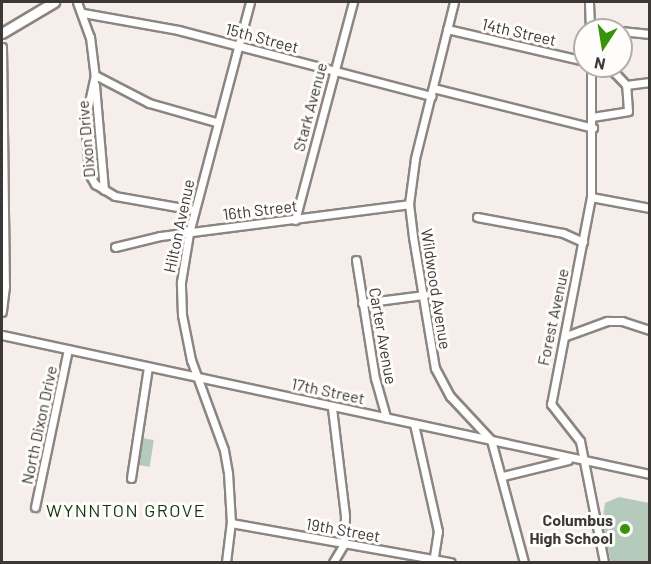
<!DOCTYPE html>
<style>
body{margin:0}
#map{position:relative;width:651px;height:564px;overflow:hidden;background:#f6eeea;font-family:Barlow,sans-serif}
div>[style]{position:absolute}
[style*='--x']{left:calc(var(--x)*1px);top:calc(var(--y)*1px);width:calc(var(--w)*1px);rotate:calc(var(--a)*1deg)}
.green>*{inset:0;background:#b4cbbc;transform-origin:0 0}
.roads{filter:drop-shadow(2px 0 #8c8581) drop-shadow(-2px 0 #8c8581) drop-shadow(0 2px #8c8581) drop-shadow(0 -2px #8c8581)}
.minor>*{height:7px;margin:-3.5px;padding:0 3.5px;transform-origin:3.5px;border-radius:3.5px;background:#fff}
.major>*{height:9px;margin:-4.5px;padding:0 4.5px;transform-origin:4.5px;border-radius:4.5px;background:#fff}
.dots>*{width:16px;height:16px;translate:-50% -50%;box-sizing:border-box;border:3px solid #fefdfc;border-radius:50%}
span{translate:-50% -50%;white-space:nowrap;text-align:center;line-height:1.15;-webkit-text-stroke:6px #fefdfc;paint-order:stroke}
.street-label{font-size:16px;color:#3b3836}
.poi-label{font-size:16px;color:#3b3836;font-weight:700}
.right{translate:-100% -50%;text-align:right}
.neighbourhood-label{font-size:18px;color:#143508;letter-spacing:1.5px}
.frame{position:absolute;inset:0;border:3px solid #3b3836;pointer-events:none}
.north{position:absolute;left:573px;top:18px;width:60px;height:60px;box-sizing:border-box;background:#fefdfc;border:2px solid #b0aead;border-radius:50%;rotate:192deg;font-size:16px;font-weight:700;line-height:24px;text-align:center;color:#3b3836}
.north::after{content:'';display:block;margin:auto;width:21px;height:27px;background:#379309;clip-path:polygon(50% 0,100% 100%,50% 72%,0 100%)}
</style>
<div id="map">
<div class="green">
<i style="left:141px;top:438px;width:13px;height:27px;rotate:9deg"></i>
<i style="clip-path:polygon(619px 497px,649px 503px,649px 562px,611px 562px,602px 525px,605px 503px)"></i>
</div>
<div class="roads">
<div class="minor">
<i style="--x:77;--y:2;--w:37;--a:70"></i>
<i style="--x:90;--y:37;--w:38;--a:83"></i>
<i style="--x:95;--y:75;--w:46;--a:102.5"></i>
<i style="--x:85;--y:120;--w:54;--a:85.8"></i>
<i style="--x:89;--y:174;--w:12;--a:59"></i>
<i style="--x:95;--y:184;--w:23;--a:31"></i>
<i style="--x:115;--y:196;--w:80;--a:10"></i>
<i style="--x:454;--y:2;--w:162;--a:104"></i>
<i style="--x:415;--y:159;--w:45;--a:97.6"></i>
<i style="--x:409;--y:204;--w:33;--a:83"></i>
<i style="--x:413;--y:237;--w:133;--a:80.5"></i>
<i style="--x:435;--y:368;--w:32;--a:62"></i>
<i style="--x:450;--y:396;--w:60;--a:47"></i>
<i style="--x:491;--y:440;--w:126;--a:74.9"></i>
<i style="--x:589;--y:2;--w:28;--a:88"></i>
<i style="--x:83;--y:13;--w:97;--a:10.1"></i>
<i style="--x:178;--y:30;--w:262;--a:14.6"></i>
<i style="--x:447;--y:29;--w:142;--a:13.1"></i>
<i style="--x:621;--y:31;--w:29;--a:6"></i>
<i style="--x:2;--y:47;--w:239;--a:89.3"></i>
<i style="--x:5;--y:286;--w:26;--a:97"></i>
<i style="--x:591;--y:66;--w:131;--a:90"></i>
<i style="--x:591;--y:197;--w:211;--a:100.9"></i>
<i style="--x:551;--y:404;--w:47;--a:51.9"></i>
<i style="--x:580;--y:441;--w:123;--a:78.8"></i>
<i style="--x:615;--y:66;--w:7;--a:90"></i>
<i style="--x:615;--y:73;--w:16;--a:47"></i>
<i style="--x:626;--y:85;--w:24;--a:-7"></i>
<i style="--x:95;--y:75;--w:61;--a:27.4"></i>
<i style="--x:149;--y:103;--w:70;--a:15.8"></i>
<i style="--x:95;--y:85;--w:105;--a:85.1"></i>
<i style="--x:433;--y:88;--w:165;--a:14"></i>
<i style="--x:592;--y:117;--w:36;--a:-9"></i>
<i style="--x:628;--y:111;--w:26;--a:-94"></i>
<i style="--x:591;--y:197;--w:60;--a:10.6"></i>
<i style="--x:477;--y:217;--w:87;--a:10.5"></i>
<i style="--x:563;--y:233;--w:22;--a:24"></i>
<i style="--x:295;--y:220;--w:226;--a:-75.1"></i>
<i style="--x:115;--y:247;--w:46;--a:-13.7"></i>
<i style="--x:160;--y:236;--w:251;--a:-7.3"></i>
<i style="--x:356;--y:260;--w:120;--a:80.9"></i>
<i style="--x:375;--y:378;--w:41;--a:74.2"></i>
<i style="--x:362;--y:303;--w:63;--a:-7.4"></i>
<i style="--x:2;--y:335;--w:663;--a:12.11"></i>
<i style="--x:566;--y:336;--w:44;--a:-20.1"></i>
<i style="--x:607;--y:321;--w:15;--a:0"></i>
<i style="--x:622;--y:321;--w:29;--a:18"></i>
<i style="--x:332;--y:408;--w:109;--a:83.1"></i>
<i style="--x:345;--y:516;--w:28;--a:92"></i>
<i style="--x:344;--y:544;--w:21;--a:121"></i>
<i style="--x:414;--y:424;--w:110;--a:77.4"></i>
<i style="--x:438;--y:531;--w:30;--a:99"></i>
<i style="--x:503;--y:476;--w:67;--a:-13.8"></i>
<i style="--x:131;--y:478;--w:112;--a:-81.3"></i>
<i style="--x:35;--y:507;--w:161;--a:-78.2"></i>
<i style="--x:231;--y:523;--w:223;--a:10.1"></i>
<i style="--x:226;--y:562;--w:39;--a:-83"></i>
<i style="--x:231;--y:523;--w:50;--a:-93.4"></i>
<i style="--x:228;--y:473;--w:23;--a:-100"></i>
<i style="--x:224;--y:450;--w:96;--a:-110.1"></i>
<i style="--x:191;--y:360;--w:46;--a:-101.3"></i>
<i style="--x:182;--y:315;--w:33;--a:-92"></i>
<i style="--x:181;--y:282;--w:50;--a:-80.7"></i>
<i style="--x:189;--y:233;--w:239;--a:-75.2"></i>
</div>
<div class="major">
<i style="--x:2;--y:33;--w:61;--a:-30.8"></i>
</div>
</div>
<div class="dots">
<i style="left:625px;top:529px;background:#379309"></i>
</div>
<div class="street-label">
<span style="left:519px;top:32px;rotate:13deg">14th Street</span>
<span style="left:262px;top:38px;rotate:15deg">15th Street</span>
<span style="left:310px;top:107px;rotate:-75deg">Stark Avenue</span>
<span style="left:86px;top:139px;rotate:-95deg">Dixon Drive</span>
<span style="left:260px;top:210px;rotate:-7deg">16th Street</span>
<span style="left:179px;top:226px;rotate:-78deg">Hilton Avenue</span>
<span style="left:436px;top:289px;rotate:81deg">Wildwood Avenue</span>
<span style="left:553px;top:317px;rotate:-78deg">Forest Avenue</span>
<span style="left:383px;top:336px;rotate:80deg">Carter Avenue</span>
<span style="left:328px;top:391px;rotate:12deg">17th Street</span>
<span style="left:39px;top:425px;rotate:-78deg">North Dixon Drive</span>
<span style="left:343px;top:530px;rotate:10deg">19th Street</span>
</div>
<div class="poi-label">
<span class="right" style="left:613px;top:529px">Columbus<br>High School</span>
</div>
<div class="neighbourhood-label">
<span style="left:126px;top:510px">WYNNTON GROVE</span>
</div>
<div class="frame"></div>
<div class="north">N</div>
</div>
